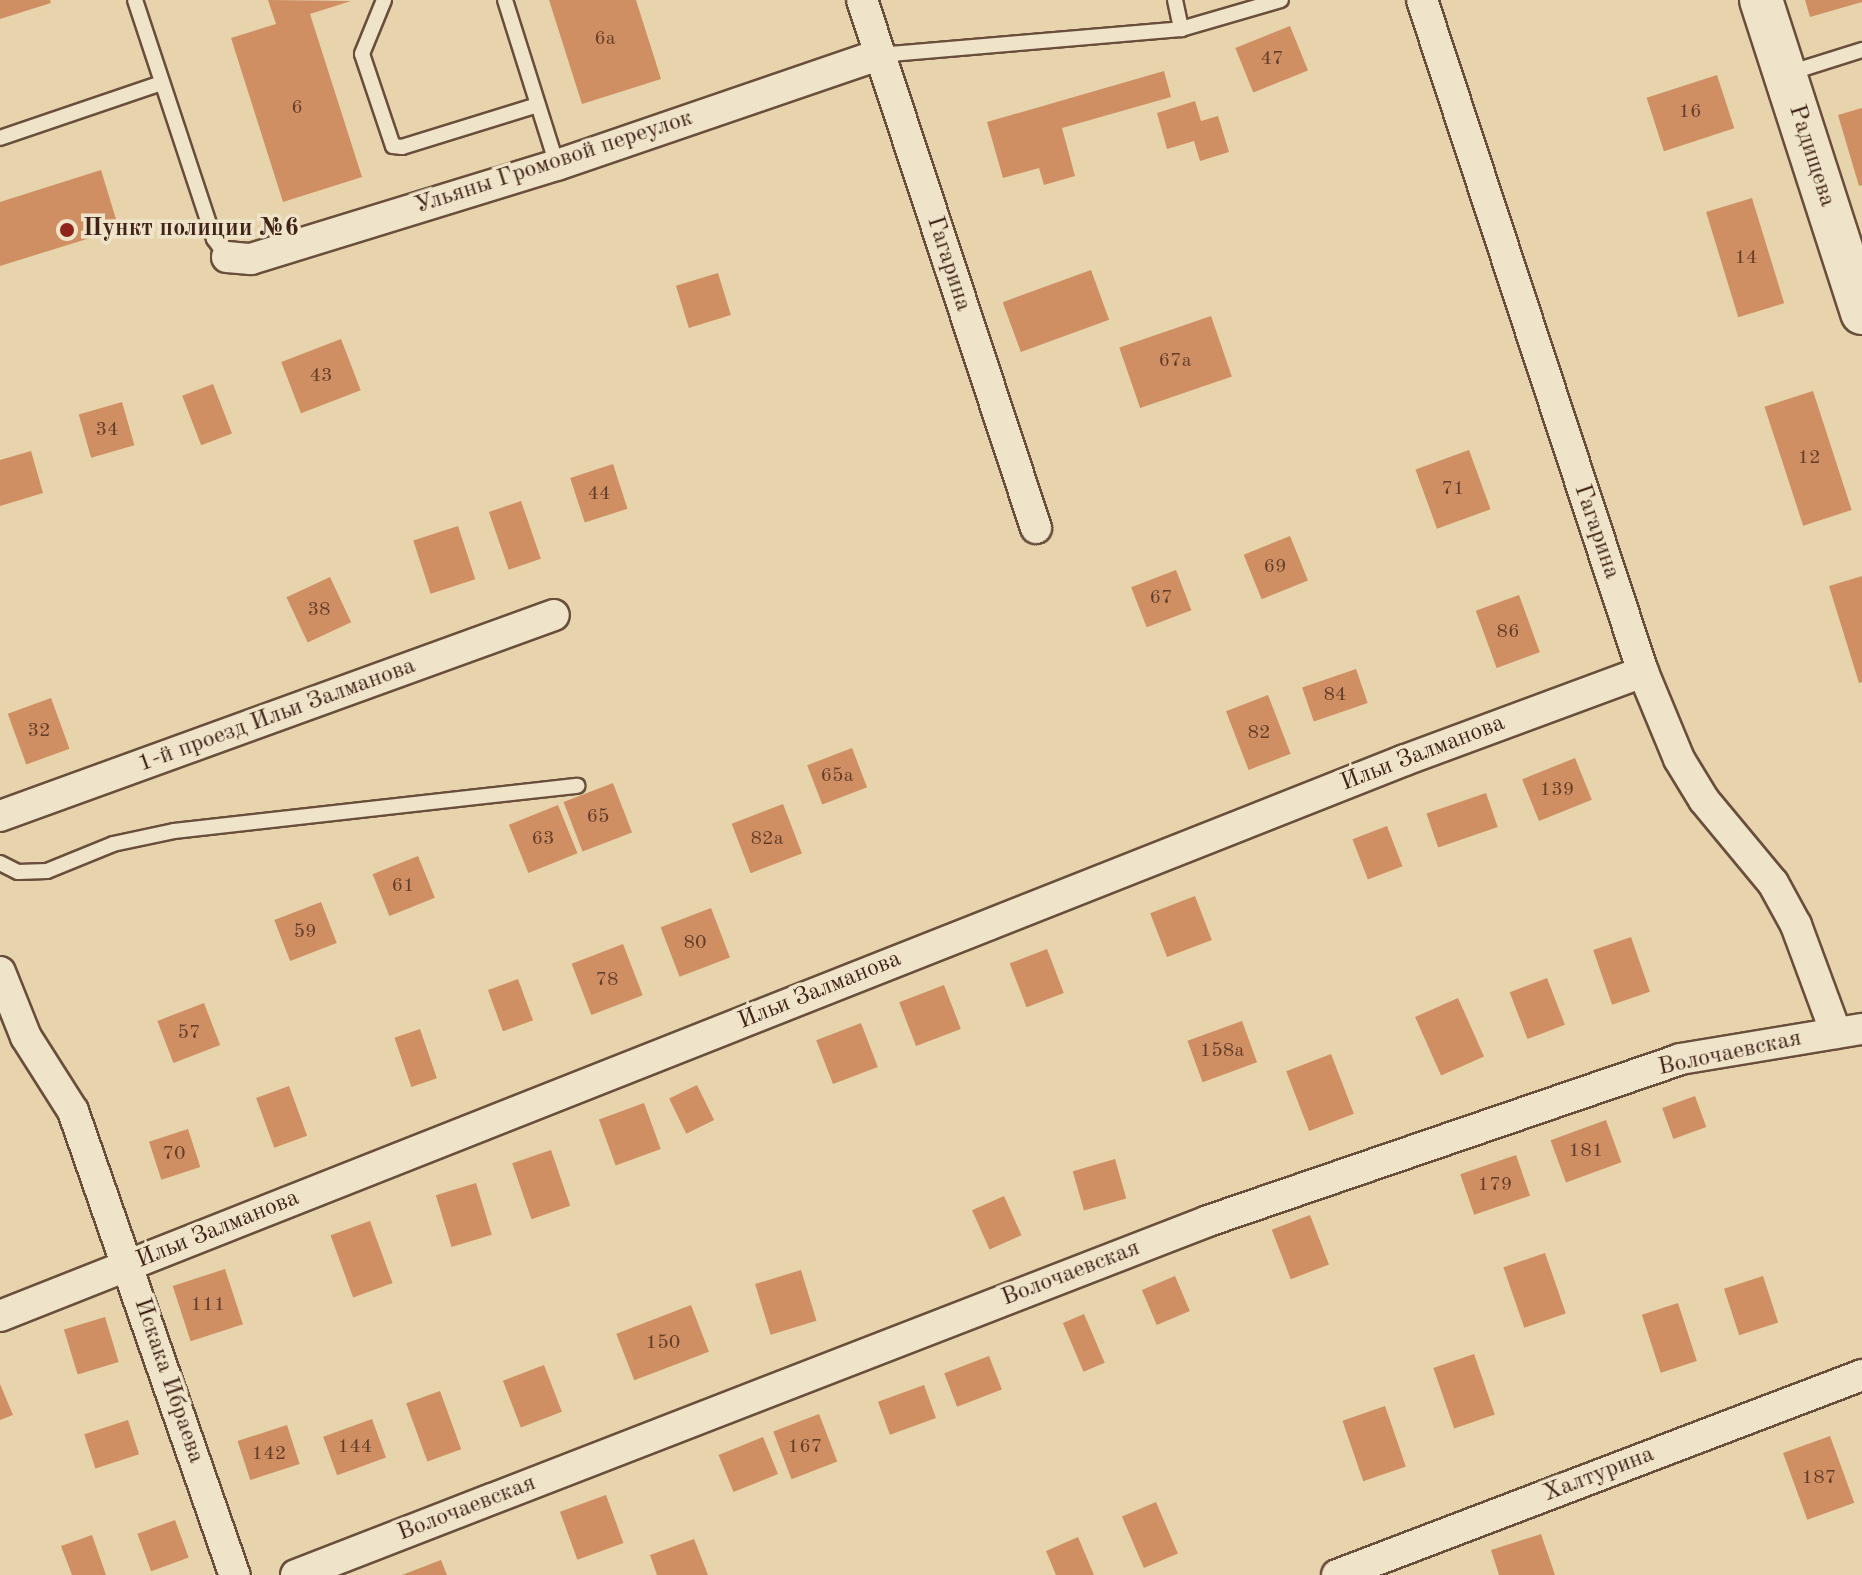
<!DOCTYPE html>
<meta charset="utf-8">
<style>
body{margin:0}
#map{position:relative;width:1862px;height:1575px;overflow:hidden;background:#e7d4ad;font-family:"Old Standard TT",serif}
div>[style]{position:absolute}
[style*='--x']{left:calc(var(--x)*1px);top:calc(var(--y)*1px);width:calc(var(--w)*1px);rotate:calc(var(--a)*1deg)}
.building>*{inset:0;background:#cf8f63;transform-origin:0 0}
.roads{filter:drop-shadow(2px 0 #6a4e3c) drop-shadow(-2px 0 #6a4e3c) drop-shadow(0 2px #6a4e3c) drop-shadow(0 -2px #6a4e3c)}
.lane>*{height:14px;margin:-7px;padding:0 7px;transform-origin:7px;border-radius:7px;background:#efe3ca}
.street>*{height:30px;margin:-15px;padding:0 15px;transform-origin:15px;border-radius:15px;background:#efe3ca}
.secondary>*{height:42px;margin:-21px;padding:0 21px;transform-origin:21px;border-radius:21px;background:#efe3ca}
.dots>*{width:22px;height:22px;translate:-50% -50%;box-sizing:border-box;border:4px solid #efe3ca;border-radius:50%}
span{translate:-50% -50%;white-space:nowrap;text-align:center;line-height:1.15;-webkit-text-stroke:7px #efe3ca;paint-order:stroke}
.number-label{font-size:20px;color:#643d29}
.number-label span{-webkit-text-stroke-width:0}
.street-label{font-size:24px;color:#402216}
.poi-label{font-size:24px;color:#402216;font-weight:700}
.left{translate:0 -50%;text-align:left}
</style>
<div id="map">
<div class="building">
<i style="clip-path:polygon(0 0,50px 0,51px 3px,0 19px)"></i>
<i style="clip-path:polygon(268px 0,351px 1px,310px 14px,362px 177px,283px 202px,231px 38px,276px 24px)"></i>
<i style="clip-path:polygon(549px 0,636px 0,661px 79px,582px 104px)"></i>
<i style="clip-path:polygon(1805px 0,1862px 0,1862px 2px,1810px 17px)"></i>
<i style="left:1290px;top:26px;width:48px;height:59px;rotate:68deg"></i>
<i style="clip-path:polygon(1164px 71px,1171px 97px,1062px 128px,1075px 176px,1044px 185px,1039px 168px,1003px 178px,987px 122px)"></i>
<i style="left:1717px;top:75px;width:56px;height:74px;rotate:72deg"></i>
<i style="clip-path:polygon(1195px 101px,1201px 121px,1218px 116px,1229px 152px,1200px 161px,1194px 141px,1167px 149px,1157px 113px)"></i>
<i style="clip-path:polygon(1862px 108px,1862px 185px,1859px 186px,1838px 115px)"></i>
<i style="clip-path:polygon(101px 170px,119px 229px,0 266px,0 202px)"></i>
<i style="left:1752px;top:198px;width:110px;height:48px;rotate:73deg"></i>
<i style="left:1091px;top:270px;width:53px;height:94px;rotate:70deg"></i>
<i style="left:718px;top:273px;width:44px;height:44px;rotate:73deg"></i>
<i style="left:1211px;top:316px;width:64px;height:97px;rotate:71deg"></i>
<i style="left:341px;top:339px;width:55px;height:64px;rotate:69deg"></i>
<i style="left:213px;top:384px;width:53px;height:33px;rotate:69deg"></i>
<i style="left:1813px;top:391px;width:125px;height:51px;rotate:72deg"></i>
<i style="left:122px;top:402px;width:45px;height:45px;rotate:74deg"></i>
<i style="left:1469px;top:450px;width:63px;height:57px;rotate:70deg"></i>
<i style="clip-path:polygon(31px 451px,43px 493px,0 506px,0 460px)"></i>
<i style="left:613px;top:464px;width:47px;height:45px;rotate:72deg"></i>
<i style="left:521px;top:501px;width:61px;height:34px;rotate:71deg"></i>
<i style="left:458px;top:526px;width:56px;height:47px;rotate:72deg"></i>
<i style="left:1290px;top:536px;width:48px;height:50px;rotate:68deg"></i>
<i style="left:1176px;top:570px;width:43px;height:48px;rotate:69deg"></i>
<i style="clip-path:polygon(1862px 576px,1862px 682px,1859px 683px,1829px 586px)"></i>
<i style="left:330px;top:577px;width:50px;height:48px;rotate:65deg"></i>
<i style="left:1519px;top:595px;width:61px;height:46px;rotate:70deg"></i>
<i style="left:1356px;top:669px;width:36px;height:57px;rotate:71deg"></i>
<i style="left:1268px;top:695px;width:63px;height:45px;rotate:69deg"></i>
<i style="left:51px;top:698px;width:54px;height:46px;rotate:70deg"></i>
<i style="left:852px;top:748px;width:42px;height:48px;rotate:69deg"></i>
<i style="left:1575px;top:758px;width:45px;height:57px;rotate:68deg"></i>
<i style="left:613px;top:783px;width:53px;height:53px;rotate:69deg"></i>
<i style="left:1486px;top:793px;width:36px;height:63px;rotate:71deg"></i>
<i style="left:783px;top:804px;width:53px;height:55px;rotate:69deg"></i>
<i style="left:558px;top:805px;width:52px;height:53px;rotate:68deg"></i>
<i style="left:1387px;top:826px;width:43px;height:37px;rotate:69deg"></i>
<i style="left:418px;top:856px;width:45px;height:49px;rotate:68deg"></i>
<i style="left:1195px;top:896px;width:47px;height:48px;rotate:69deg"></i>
<i style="left:321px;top:902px;width:44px;height:50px;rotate:69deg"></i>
<i style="left:711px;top:908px;width:53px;height:54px;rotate:69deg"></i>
<i style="left:1631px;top:937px;width:58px;height:40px;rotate:71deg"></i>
<i style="left:623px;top:944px;width:55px;height:55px;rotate:69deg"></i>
<i style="left:1047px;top:949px;width:47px;height:40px;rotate:69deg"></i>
<i style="left:1547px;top:978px;width:50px;height:40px;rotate:69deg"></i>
<i style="left:518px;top:979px;width:44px;height:32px;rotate:70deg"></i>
<i style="left:944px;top:985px;width:47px;height:48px;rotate:69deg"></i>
<i style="left:1458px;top:998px;width:64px;height:47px;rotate:66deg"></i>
<i style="left:204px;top:1003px;width:45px;height:50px;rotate:69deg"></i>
<i style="left:1242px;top:1021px;width:44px;height:58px;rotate:70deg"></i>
<i style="left:861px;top:1023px;width:47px;height:48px;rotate:69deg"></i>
<i style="left:420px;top:1029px;width:52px;height:27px;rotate:71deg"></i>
<i style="left:1331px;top:1054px;width:64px;height:48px;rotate:69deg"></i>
<i style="left:697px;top:1085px;width:39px;height:31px;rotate:64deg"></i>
<i style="left:289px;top:1086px;width:53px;height:35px;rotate:70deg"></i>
<i style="left:1695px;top:1096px;width:33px;height:35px;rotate:70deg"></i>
<i style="left:644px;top:1103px;width:49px;height:48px;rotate:70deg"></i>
<i style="left:1606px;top:1120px;width:45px;height:59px;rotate:70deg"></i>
<i style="left:188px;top:1129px;width:40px;height:41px;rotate:72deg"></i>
<i style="left:551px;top:1150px;width:59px;height:41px;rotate:71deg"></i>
<i style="left:1516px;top:1155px;width:43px;height:59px;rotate:71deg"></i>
<i style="left:1115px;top:1159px;width:41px;height:44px;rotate:74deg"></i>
<i style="left:476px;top:1183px;width:54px;height:42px;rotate:73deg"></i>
<i style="left:1004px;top:1196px;width:43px;height:35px;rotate:66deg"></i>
<i style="left:1310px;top:1215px;width:53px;height:41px;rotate:69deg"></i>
<i style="left:370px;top:1221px;width:66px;height:42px;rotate:70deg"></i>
<i style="left:1545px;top:1253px;width:64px;height:44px;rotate:71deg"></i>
<i style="left:225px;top:1269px;width:58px;height:55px;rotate:72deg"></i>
<i style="left:801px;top:1270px;width:53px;height:48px;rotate:73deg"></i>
<i style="left:1175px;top:1276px;width:38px;height:36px;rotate:67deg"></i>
<i style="left:1763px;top:1276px;width:49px;height:41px;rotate:72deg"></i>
<i style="left:1678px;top:1303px;width:61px;height:38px;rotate:72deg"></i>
<i style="left:691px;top:1305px;width:50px;height:80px;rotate:69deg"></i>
<i style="left:1084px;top:1314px;width:53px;height:23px;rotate:67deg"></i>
<i style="left:105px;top:1317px;width:47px;height:43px;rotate:73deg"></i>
<i style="left:1474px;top:1354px;width:64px;height:43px;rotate:71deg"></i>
<i style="left:989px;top:1356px;width:36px;height:48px;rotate:69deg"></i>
<i style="left:544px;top:1365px;width:50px;height:44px;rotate:69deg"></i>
<i style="clip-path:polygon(0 1384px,13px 1415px,0 1420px)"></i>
<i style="left:924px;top:1385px;width:35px;height:49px;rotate:70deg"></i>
<i style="left:440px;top:1391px;width:62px;height:36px;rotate:70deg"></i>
<i style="left:1385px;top:1406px;width:64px;height:45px;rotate:71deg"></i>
<i style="left:819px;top:1414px;width:51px;height:49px;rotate:69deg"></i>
<i style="left:372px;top:1419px;width:41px;height:52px;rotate:70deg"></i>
<i style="left:128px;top:1420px;width:36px;height:46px;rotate:72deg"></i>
<i style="left:287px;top:1425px;width:41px;height:52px;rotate:72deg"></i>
<i style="left:1830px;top:1436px;width:71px;height:50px;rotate:70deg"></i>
<i style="left:763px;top:1437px;width:40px;height:48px;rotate:68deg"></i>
<i style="left:606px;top:1495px;width:51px;height:49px;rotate:70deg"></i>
<i style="left:1156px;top:1502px;width:56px;height:37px;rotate:67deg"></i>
<i style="left:175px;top:1520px;width:40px;height:40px;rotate:70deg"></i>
<i style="clip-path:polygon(1541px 1534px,1555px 1575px,1499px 1575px,1491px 1550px)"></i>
<i style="clip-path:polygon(92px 1535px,106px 1575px,72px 1575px,61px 1546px)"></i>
<i style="clip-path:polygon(1078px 1537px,1094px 1575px,1056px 1575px,1046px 1551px)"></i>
<i style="clip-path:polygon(694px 1539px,708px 1575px,657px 1575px,650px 1555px)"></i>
<i style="clip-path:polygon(441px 1560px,447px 1575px,402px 1575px)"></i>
</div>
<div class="roads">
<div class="lane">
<i style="--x:135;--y:0;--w:252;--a:71.7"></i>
<i style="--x:214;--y:239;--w:22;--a:54"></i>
<i style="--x:384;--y:0;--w:58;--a:112.2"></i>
<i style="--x:362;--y:54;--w:97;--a:71.4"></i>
<i style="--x:393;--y:146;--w:9;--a:6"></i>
<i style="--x:402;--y:147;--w:142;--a:-17.2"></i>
<i style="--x:505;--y:0;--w:173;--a:72.5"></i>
<i style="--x:1175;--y:0;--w:30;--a:78"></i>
<i style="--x:879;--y:55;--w:303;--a:-4.9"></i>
<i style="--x:1181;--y:29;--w:104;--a:-16.2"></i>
<i style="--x:1789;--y:73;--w:77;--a:-17.5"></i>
<i style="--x:0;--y:138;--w:171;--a:-18.8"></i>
<i style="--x:0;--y:863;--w:20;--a:27"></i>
<i style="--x:18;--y:872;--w:29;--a:-2"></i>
<i style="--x:47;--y:871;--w:71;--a:-22.2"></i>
<i style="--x:113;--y:844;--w:62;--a:-12"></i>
<i style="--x:174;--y:831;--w:406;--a:-6.4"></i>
</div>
<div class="street">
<i style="--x:862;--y:0;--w:556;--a:71.76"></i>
<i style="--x:1422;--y:0;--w:707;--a:71.8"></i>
<i style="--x:1643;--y:672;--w:94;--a:67.5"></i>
<i style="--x:1679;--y:759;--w:48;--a:58.6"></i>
<i style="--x:1704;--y:800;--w:108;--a:50.3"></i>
<i style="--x:1773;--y:883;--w:48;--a:61.3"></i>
<i style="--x:1796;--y:925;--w:115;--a:69.7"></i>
<i style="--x:227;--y:257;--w:24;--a:5"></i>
<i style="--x:251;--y:259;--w:320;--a:-17.1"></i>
<i style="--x:557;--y:165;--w:340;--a:-18.9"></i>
<i style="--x:0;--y:816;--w:589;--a:-19.94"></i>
<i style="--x:0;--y:972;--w:70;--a:68.2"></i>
<i style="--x:26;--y:1037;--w:88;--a:57.6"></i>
<i style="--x:73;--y:1111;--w:491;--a:70.8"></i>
<i style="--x:0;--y:1316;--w:1511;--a:-21.59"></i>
<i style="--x:1405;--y:760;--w:254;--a:-20.3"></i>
<i style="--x:296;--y:1575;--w:978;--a:-21.21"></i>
<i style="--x:1208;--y:1221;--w:499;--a:-18.9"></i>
<i style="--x:1680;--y:1059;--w:184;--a:-9.4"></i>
<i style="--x:1337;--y:1575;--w:562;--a:-20.85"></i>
</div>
<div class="secondary">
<i style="--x:1761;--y:0;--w:329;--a:72.1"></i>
</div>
</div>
<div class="dots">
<i style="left:67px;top:230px;background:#8f2418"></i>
</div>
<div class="number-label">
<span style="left:605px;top:39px">6а</span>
<span style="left:1272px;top:59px">47</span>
<span style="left:297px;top:108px">6</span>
<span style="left:1690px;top:112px">16</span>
<span style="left:1746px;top:258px">14</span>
<span style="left:1175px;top:361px">67а</span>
<span style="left:321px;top:376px">43</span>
<span style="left:107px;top:430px">34</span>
<span style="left:1809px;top:458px">12</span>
<span style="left:1453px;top:489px">71</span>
<span style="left:599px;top:494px">44</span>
<span style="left:1275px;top:567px">69</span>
<span style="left:1161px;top:598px">67</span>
<span style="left:319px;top:610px">38</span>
<span style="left:1508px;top:632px">86</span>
<span style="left:1335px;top:695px">84</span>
<span style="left:39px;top:731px">32</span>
<span style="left:1259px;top:733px">82</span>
<span style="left:837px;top:776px">65а</span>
<span style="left:1557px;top:790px">139</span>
<span style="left:598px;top:817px">65</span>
<span style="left:543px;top:839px">63</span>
<span style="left:767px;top:839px">82а</span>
<span style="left:403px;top:886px">61</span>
<span style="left:305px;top:932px">59</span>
<span style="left:695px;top:943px">80</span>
<span style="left:607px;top:980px">78</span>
<span style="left:189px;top:1033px">57</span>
<span style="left:1222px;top:1051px">158а</span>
<span style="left:1586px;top:1151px">181</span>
<span style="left:174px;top:1154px">70</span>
<span style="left:1495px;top:1185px">179</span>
<span style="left:208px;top:1305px">111</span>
<span style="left:663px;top:1343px">150</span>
<span style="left:355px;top:1447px">144</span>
<span style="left:805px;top:1447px">167</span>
<span style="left:269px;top:1454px">142</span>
<span style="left:1819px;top:1478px">187</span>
</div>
<div class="street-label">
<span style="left:1811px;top:156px;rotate:72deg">Радищева</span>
<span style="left:554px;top:163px;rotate:-18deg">Ульяны Громовой переулок</span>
<span style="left:948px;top:264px;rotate:72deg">Гагарина</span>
<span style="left:1596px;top:532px;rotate:71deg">Гагарина</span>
<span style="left:277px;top:716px;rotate:-20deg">1-й проезд Ильи Залманова</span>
<span style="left:1423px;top:754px;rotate:-21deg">Ильи Залманова</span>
<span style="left:820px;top:991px;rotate:-22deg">Ильи Залманова</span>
<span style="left:1730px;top:1054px;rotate:-12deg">Волочаевская</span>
<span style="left:218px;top:1230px;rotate:-22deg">Ильи Залманова</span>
<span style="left:1071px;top:1274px;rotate:-21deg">Волочаевская</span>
<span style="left:168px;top:1381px;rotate:71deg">Искака Ибраева</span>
<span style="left:1599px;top:1475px;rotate:-21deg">Халтурина</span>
<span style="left:467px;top:1509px;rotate:-21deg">Волочаевская</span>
</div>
<div class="poi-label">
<span class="left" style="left:83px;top:230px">Пункт полиции №6</span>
</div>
</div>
